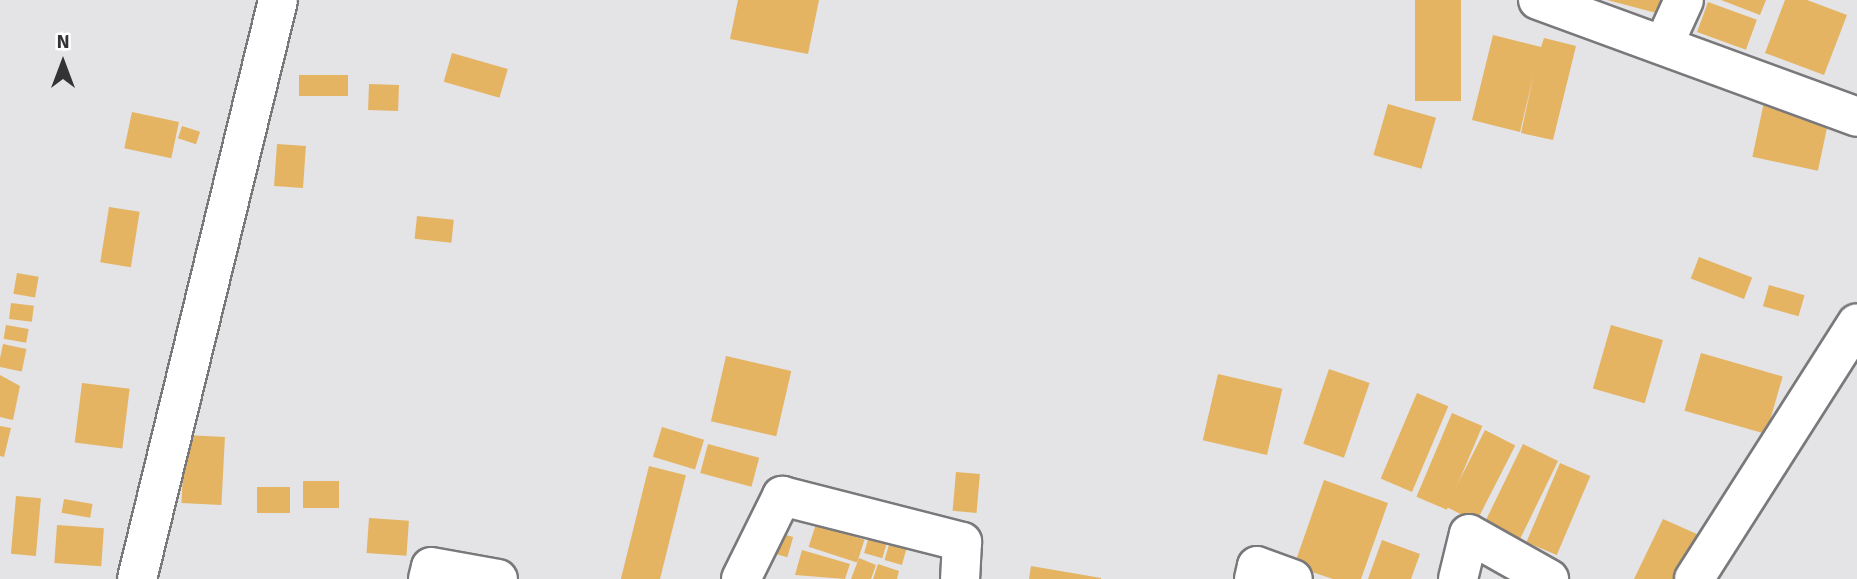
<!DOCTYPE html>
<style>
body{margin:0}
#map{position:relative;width:1857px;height:579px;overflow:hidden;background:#e4e3e6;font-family:Signika,sans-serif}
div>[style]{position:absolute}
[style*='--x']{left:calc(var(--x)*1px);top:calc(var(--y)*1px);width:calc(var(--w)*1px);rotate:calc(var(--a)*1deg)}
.building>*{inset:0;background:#e4b463;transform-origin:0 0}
.roads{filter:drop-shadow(2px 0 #79787b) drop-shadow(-2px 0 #79787b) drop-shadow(0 2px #79787b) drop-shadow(0 -2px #79787b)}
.street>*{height:38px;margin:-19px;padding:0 19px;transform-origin:19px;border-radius:19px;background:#fff}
.secondary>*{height:38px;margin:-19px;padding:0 19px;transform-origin:19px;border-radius:19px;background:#fff}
span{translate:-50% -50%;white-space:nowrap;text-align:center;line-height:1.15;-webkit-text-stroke:7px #fff;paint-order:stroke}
.north{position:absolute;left:28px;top:28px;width:70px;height:70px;-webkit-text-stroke:5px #fff;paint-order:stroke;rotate:0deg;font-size:19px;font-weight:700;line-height:28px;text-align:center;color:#333234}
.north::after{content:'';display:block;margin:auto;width:24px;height:32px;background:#333234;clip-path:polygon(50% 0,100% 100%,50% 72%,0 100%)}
</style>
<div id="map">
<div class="building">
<i style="clip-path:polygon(738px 0,819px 0,808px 54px,730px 39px)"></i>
<i style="left:1415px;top:0;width:46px;height:101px"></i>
<i style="clip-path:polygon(1607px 0,1668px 0,1664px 15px)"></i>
<i style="clip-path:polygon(1721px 0,1766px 0,1760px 15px)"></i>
<i style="clip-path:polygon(1785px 0,1807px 0,1847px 15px,1824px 75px,1765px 53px)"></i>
<i style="left:1708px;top:2px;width:52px;height:32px;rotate:20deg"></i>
<i style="clip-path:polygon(1493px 35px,1541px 47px,1544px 38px,1576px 46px,1553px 140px,1521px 133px,1534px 73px,1520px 132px,1472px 120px)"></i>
<i style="left:452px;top:53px;width:58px;height:30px;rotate:16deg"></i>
<i style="left:299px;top:75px;width:49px;height:21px"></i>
<i style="left:369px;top:84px;width:30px;height:26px;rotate:2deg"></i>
<i style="left:1764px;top:102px;width:67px;height:56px;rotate:12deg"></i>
<i style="left:1388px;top:104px;width:50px;height:53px;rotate:16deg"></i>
<i style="left:132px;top:112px;width:48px;height:37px;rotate:12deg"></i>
<i style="left:182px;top:126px;width:19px;height:13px;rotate:18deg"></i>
<i style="left:277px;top:144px;width:29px;height:42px;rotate:4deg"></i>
<i style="left:109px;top:207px;width:31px;height:56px;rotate:9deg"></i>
<i style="left:417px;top:216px;width:37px;height:23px;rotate:6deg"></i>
<i style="left:1699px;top:257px;width:57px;height:23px;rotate:21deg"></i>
<i style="left:17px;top:273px;width:22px;height:21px;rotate:10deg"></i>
<i style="left:1769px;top:285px;width:37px;height:22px;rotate:16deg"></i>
<i style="left:11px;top:303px;width:23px;height:16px;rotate:7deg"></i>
<i style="left:6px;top:325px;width:23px;height:14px;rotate:10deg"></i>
<i style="left:1611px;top:325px;width:54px;height:66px;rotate:16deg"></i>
<i style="left:3px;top:344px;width:24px;height:23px;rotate:12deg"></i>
<i style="left:1701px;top:353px;width:85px;height:60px;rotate:16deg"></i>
<i style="left:726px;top:356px;width:67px;height:67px;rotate:13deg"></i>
<i style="left:1329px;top:369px;width:43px;height:79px;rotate:19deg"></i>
<i style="left:1218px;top:374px;width:66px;height:68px;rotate:13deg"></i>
<i style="clip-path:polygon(0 375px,20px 386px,13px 420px,0 417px)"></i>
<i style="left:82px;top:383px;width:48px;height:60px;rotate:7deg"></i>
<i style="left:1417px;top:393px;width:34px;height:93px;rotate:23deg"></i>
<i style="left:1452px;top:413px;width:33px;height:91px;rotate:23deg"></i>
<i style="clip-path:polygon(0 426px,11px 428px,4px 457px,0 456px)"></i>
<i style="left:662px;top:427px;width:44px;height:31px;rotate:17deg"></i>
<i style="left:1485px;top:430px;width:34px;height:86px;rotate:27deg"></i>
<i style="left:185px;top:435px;width:40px;height:68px;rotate:3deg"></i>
<i style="left:708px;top:444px;width:53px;height:30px;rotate:15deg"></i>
<i style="left:1523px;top:444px;width:39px;height:87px;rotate:26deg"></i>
<i style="left:1560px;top:463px;width:33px;height:86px;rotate:23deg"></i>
<i style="left:649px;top:466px;width:38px;height:117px;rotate:14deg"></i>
<i style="left:956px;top:472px;width:24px;height:39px;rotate:5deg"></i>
<i style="clip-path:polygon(1324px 480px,1388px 503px,1361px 579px,1333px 579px,1294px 566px)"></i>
<i style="left:339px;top:481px;width:27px;height:36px;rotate:90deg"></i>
<i style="left:257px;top:487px;width:33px;height:26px"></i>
<i style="left:16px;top:496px;width:25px;height:58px;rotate:5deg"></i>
<i style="left:64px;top:499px;width:29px;height:14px;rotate:10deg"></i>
<i style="left:369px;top:518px;width:40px;height:35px;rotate:4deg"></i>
<i style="clip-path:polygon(1663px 519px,1697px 534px,1676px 579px,1634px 579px)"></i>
<i style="left:816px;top:524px;width:51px;height:24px;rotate:18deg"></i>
<i style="left:57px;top:525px;width:47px;height:38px;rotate:4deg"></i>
<i style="left:871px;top:529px;width:19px;height:25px;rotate:16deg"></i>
<i style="left:772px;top:531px;width:22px;height:21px;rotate:16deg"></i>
<i style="left:892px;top:534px;width:18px;height:27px;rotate:16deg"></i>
<i style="clip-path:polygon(1382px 540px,1420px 554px,1411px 579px,1368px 579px)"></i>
<i style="clip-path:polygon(802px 550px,850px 564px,845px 579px,795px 575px)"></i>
<i style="clip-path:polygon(859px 558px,876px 565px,871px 579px,851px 579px)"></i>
<i style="clip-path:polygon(878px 564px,899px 571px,897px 579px,873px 579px)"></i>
<i style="clip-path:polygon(1031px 566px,1101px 578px,1101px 579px,1029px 579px)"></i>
</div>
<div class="roads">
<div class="street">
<i style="--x:1538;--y:0;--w:340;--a:20.1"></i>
<i style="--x:1664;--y:44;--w:48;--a:-65.6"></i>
<i style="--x:137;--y:579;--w:596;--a:-76.31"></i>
<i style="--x:428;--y:579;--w:12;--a:-76"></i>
<i style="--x:431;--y:567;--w:68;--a:10.2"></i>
<i style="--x:741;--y:579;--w:93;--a:-63.7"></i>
<i style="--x:782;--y:496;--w:186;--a:14.3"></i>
<i style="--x:962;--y:542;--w:37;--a:93"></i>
<i style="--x:1254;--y:579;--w:13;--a:-77"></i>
<i style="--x:1257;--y:566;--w:38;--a:20"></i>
<i style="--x:1458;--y:579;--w:46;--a:-76.3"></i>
<i style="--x:1469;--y:534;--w:92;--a:29.4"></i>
</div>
<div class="secondary">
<i style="--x:1694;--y:579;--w:303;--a:-57.5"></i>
</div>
</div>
<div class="north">N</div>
</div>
